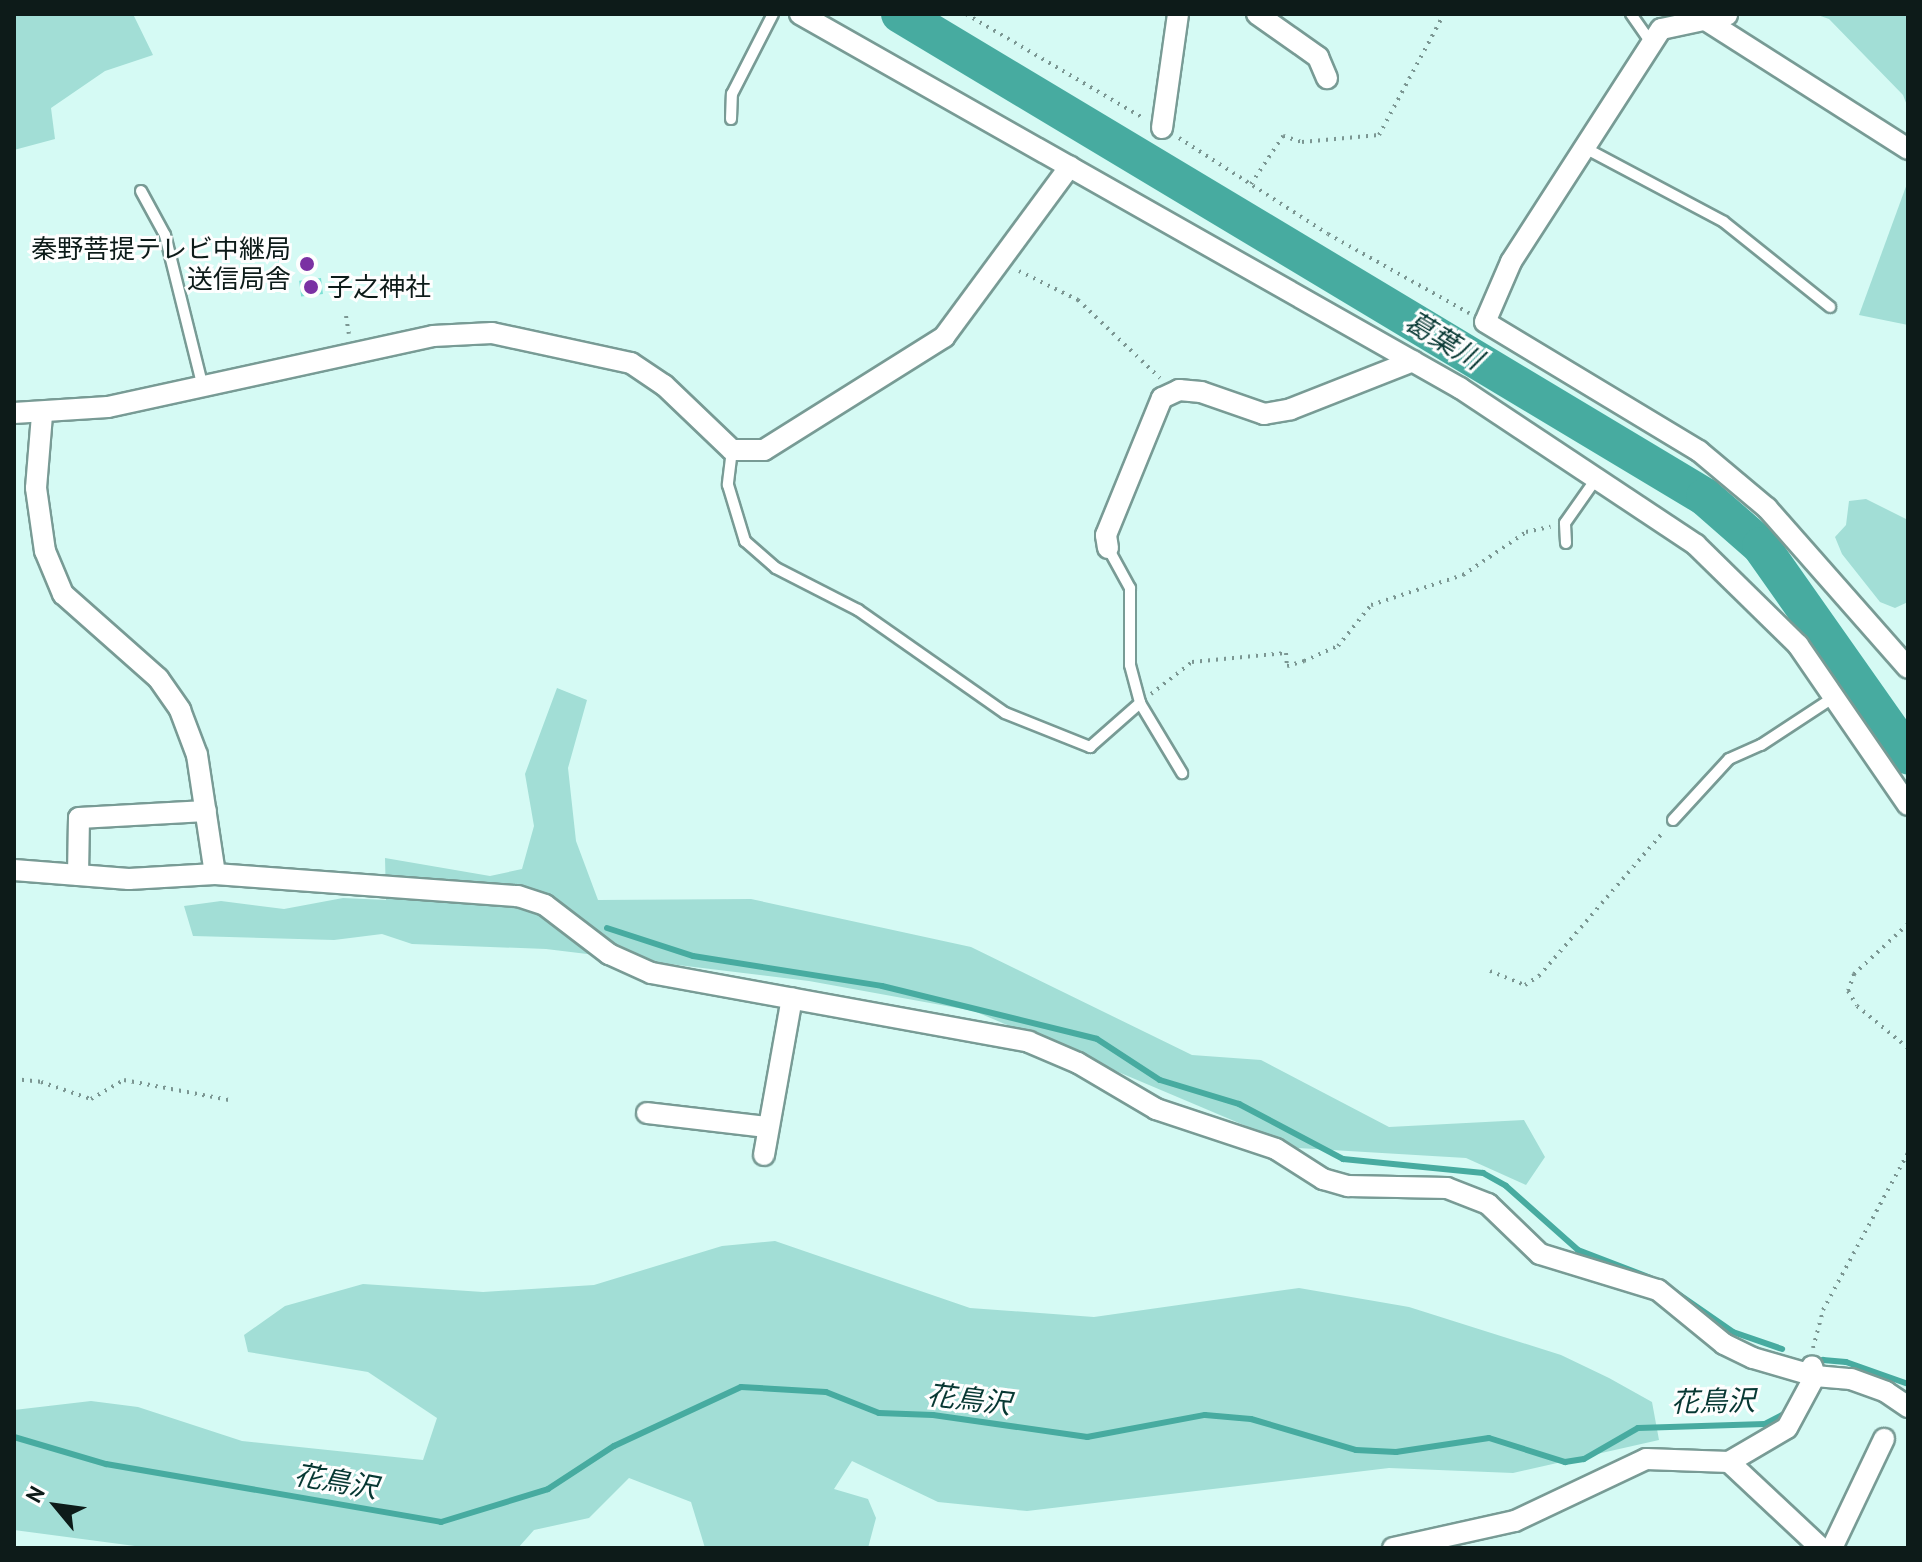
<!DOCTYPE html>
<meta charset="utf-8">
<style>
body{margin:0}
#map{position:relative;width:1922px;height:1562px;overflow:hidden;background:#d5faf4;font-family:"PT Sans","Noto Sans JP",sans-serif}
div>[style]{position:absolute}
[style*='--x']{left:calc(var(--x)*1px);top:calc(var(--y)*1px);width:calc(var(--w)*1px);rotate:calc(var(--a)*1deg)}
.green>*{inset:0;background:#a2ded6}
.stream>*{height:6px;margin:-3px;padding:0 3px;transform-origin:3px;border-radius:3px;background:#47aba0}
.river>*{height:38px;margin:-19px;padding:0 19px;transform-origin:19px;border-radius:19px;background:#47aba0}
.building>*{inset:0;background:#7ee0d4;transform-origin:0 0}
.path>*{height:4px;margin-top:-2px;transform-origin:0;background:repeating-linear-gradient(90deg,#7b9692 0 2px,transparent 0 8px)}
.roads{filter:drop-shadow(2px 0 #789b95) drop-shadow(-2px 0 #789b95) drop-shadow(0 2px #789b95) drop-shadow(0 -2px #789b95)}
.service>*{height:10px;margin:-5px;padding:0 5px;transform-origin:5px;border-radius:5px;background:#fff}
.minor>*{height:20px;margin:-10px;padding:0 10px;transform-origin:10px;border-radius:10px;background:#fff}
.dots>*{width:22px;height:22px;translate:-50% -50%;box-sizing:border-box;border:4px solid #fefefe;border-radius:50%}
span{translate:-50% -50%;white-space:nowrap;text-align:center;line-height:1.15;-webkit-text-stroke:6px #fefefe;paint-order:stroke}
.poi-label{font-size:26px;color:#0d1b19}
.right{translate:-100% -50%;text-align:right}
.left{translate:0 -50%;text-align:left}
.water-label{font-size:28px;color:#073833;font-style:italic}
.frame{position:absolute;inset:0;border:16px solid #0d1b19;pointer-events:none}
.north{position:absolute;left:16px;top:1466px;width:80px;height:80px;-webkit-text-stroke:6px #fefefe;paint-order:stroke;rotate:299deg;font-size:22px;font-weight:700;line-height:32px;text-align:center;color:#0d1b19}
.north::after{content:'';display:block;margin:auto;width:28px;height:36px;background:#0d1b19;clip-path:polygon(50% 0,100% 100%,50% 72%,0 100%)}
</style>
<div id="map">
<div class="green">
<i style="clip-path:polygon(14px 14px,133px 14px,153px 55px,105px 71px,51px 108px,55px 139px,14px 150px)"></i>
<i style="clip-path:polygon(1815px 14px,1908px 14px,1908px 108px,1903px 95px,1829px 19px)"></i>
<i style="clip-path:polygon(1908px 181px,1908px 325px,1859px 315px)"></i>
<i style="clip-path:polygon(1866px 499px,1908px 520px,1908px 602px,1895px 608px,1880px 602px,1842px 554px,1835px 537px,1846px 525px,1849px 501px)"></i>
<i style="clip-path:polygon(557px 688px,587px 700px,568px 768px,576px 841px,598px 900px,751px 899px,971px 947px,1192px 1055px,1261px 1060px,1389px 1127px,1524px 1120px,1545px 1157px,1526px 1185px,1466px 1158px,1298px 1148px,974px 1011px,809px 981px,546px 949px,412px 944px,382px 934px,334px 940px,193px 936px,184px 906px,221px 901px,284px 909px,343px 898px,386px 900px,385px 858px,490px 876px,522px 869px,534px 826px,525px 774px)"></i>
<i style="clip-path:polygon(775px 1241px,970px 1308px,1094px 1317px,1299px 1288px,1409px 1307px,1561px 1355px,1609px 1378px,1652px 1402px,1659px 1440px,1513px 1473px,1389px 1468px,1027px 1511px,938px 1502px,852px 1461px,834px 1489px,868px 1499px,876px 1518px,868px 1548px,705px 1548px,691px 1502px,629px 1478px,589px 1518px,534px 1530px,518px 1548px,150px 1548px,14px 1530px,14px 1410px,91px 1401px,138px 1407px,242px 1441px,423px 1460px,437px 1418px,368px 1372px,248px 1352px,244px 1335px,285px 1306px,363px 1284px,483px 1292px,594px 1285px,722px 1246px)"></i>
</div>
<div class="stream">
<i style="--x:607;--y:928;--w:90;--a:18"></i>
<i style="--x:693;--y:956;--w:191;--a:9"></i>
<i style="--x:882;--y:986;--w:221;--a:13.8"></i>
<i style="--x:1097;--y:1039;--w:75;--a:33.1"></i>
<i style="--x:1160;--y:1080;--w:83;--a:16.9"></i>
<i style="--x:1239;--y:1104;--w:118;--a:27.9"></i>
<i style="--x:1343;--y:1159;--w:141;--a:5.7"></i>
<i style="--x:1483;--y:1173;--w:26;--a:29"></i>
<i style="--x:1506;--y:1186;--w:96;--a:41.6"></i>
<i style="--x:1578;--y:1250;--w:78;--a:21"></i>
<i style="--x:1671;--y:1289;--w:75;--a:34.7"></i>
<i style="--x:1733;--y:1332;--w:52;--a:19.1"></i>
<i style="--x:1818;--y:1366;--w:8;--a:-50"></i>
<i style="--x:1823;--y:1360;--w:23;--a:5"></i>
<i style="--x:1846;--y:1362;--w:66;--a:19.5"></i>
<i style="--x:14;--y:1437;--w:96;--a:16.4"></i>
<i style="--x:106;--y:1464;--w:340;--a:9.8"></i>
<i style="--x:441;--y:1522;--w:112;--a:-17.1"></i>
<i style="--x:548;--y:1489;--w:79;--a:-33.1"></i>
<i style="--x:614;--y:1446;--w:140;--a:-24.9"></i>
<i style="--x:741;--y:1387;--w:85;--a:3.4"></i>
<i style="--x:826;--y:1392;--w:57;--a:21.6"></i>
<i style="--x:879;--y:1413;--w:54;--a:2.1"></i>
<i style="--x:933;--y:1415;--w:156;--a:8.1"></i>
<i style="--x:1087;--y:1437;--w:120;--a:-10.6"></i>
<i style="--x:1205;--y:1415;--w:46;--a:5"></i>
<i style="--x:1251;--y:1419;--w:109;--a:16.4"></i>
<i style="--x:1356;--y:1450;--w:40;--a:2.9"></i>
<i style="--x:1396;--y:1452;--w:94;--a:-8.6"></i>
<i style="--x:1489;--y:1438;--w:80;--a:17.5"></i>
<i style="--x:1565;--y:1462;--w:19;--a:-9"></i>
<i style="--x:1584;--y:1459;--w:62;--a:-29.9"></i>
<i style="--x:1638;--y:1428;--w:127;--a:-1.8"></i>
<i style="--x:1765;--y:1424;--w:21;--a:-28"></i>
</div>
<div class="river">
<i style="--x:900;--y:14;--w:939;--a:30.96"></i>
<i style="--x:1705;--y:497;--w:74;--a:41.2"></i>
<i style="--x:1761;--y:546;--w:256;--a:54.9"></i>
</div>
<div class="building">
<i style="left:321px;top:278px;width:16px;height:22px;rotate:83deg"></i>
</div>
<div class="path">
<i style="--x:966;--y:14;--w:205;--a:30.4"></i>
<i style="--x:1179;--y:138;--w:177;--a:32.8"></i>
<i style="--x:1328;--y:234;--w:162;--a:29.3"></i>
<i style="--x:1251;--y:184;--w:58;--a:-56.3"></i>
<i style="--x:1283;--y:136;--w:20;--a:18"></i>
<i style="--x:1302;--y:142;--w:77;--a:-5.2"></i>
<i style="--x:1379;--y:135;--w:137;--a:-61.8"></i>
<i style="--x:1019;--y:271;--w:66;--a:26.2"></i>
<i style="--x:1078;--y:300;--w:113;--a:43.6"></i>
<i style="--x:346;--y:316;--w:18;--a:81"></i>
<i style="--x:1151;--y:694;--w:52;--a:-38"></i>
<i style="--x:1192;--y:662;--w:94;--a:-5.5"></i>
<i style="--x:1286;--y:653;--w:13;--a:86"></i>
<i style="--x:1287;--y:666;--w:18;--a:-16"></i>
<i style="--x:1304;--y:661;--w:37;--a:-24"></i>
<i style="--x:1338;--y:646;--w:53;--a:-51.2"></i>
<i style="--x:1371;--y:605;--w:97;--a:-18.1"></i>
<i style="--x:1463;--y:575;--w:76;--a:-34.3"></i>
<i style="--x:1526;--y:532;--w:25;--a:-12"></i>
<i style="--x:1908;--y:924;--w:74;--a:137.2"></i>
<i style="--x:1854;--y:974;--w:18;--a:109"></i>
<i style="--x:1848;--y:991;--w:17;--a:59"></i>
<i style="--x:1857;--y:1006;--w:66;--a:39.5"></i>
<i style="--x:1490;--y:971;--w:38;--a:22"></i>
<i style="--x:1525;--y:985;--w:17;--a:-33"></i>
<i style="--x:1539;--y:976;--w:191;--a:-49.2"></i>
<i style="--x:14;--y:1079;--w:27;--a:6"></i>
<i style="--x:41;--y:1082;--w:53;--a:18.8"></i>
<i style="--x:91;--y:1099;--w:38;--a:-30"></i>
<i style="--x:124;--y:1080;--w:107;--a:10.8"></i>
<i style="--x:1813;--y:1348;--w:39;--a:-75"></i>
<i style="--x:1823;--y:1310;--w:179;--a:-61.6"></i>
</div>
<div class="roads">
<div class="service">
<i style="--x:1631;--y:14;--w:37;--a:55"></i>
<i style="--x:731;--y:119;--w:25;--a:-88"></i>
<i style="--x:732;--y:94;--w:90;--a:-62.9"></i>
<i style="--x:1585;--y:148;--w:157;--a:28"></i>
<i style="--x:1724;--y:222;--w:136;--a:38.7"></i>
<i style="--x:141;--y:191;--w:50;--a:61.4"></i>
<i style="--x:165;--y:235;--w:157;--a:76"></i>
<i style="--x:732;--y:450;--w:35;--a:97"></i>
<i style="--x:728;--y:485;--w:59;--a:73.1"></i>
<i style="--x:745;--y:541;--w:41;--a:41.1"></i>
<i style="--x:776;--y:568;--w:92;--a:27.1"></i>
<i style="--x:858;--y:610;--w:179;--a:35"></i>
<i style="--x:1005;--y:713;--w:92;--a:21.8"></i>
<i style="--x:1090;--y:747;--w:67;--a:-41.3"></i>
<i style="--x:1566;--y:543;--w:20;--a:-93"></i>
<i style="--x:1565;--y:523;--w:57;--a:-54.9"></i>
<i style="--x:1108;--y:548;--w:46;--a:61.2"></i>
<i style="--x:1130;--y:588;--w:77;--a:90"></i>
<i style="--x:1130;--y:665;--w:39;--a:75"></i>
<i style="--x:1140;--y:703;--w:82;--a:59"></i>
<i style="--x:1673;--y:820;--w:83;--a:-47.4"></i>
<i style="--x:1729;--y:759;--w:35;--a:-24"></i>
<i style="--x:1761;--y:745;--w:87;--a:-33.3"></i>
</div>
<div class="minor">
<i style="--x:800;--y:14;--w:759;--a:29.54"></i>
<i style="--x:1460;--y:388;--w:283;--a:33.6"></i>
<i style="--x:1696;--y:545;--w:143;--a:44.4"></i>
<i style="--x:1798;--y:645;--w:194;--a:55.5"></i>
<i style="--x:1257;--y:14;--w:75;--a:35.2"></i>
<i style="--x:1318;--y:57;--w:23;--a:67"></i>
<i style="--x:1727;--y:15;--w:67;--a:168"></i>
<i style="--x:1661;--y:29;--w:277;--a:122.8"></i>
<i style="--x:1511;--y:262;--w:65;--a:113.4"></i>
<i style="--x:1485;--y:322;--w:250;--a:31.1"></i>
<i style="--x:1699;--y:451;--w:89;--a:40"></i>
<i style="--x:1767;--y:508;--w:213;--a:48.6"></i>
<i style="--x:1704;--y:19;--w:242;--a:32.5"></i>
<i style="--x:1162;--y:128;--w:115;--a:-82"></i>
<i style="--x:14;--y:413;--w:94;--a:-3.7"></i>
<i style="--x:108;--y:407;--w:333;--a:-12.3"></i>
<i style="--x:433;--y:336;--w:59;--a:-2.9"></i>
<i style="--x:492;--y:333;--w:142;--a:12.2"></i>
<i style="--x:631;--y:363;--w:40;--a:34"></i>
<i style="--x:664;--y:385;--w:94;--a:43.7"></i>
<i style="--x:732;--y:450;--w:32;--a:0"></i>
<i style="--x:764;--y:450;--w:213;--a:-32.1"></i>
<i style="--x:944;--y:337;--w:212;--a:-53.6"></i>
<i style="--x:42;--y:415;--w:73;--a:94.7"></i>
<i style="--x:36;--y:488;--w:64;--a:81.9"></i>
<i style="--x:45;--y:551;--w:47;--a:67.3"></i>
<i style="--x:63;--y:594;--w:127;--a:41.5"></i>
<i style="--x:158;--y:678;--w:39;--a:55"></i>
<i style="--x:180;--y:710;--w:48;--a:69.3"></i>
<i style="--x:197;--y:755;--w:120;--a:81.4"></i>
<i style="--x:1108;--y:548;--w:13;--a:-99"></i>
<i style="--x:1106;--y:535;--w:148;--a:-67.8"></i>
<i style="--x:1162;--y:398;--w:19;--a:-25"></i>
<i style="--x:1179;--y:390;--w:22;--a:5"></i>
<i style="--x:1201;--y:392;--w:67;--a:19.2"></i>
<i style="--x:1264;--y:414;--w:27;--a:-10"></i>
<i style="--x:1291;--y:409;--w:131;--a:-21.5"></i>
<i style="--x:14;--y:870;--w:115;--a:4.5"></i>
<i style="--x:129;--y:879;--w:86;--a:-3.3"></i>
<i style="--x:215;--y:874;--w:304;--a:4.2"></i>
<i style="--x:518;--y:896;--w:28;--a:18"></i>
<i style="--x:545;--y:905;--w:81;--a:37.4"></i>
<i style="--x:609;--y:954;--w:46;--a:24.3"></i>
<i style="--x:651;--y:973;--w:384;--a:10.3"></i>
<i style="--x:1029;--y:1042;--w:53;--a:23.2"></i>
<i style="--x:1078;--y:1063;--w:91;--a:30.5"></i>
<i style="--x:1156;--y:1109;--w:126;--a:18.4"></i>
<i style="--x:1276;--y:1149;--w:56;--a:32.6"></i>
<i style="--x:1323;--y:1179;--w:26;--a:16"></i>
<i style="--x:1348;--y:1186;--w:99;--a:1.2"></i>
<i style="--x:1447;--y:1188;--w:44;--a:21.3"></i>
<i style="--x:1488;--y:1204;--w:72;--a:43.9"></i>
<i style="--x:1540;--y:1254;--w:123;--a:17"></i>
<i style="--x:1658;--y:1290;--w:85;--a:39.3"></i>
<i style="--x:1724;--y:1344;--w:32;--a:26"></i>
<i style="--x:1753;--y:1358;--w:65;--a:16.2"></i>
<i style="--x:1815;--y:1376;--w:36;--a:5"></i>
<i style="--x:1851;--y:1379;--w:37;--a:20"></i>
<i style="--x:1886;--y:1392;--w:27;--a:34"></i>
<i style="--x:78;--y:875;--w:57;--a:-89"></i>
<i style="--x:79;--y:818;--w:127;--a:-3.2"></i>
<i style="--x:647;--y:1113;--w:121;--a:6.7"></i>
<i style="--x:764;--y:1155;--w:159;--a:-79.9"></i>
<i style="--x:1729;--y:1462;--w:126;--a:43.1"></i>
<i style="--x:1393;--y:1548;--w:125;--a:-12.5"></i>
<i style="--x:1515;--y:1521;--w:145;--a:-25.3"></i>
<i style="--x:1646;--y:1459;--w:83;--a:2.1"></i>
<i style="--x:1729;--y:1462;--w:67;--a:-30.4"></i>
<i style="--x:1787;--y:1428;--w:59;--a:-61.7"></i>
<i style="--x:1815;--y:1376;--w:10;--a:-107"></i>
<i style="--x:1832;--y:1548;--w:121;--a:-64.5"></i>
</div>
</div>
<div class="dots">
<i style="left:307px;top:264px;background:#7a31a3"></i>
<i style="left:311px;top:287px;background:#7a31a3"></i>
</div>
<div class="poi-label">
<span class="right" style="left:291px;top:264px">秦野菩提テレビ中継局<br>送信局舎</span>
<span class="left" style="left:327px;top:287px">子之神社</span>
</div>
<div class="water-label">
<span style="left:1444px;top:340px;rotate:31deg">葛葉川</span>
<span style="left:969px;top:1399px;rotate:7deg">花鳥沢</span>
<span style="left:1713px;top:1401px;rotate:-1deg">花鳥沢</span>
<span style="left:336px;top:1481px;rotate:10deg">花鳥沢</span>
</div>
<div class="frame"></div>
<div class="north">N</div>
</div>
